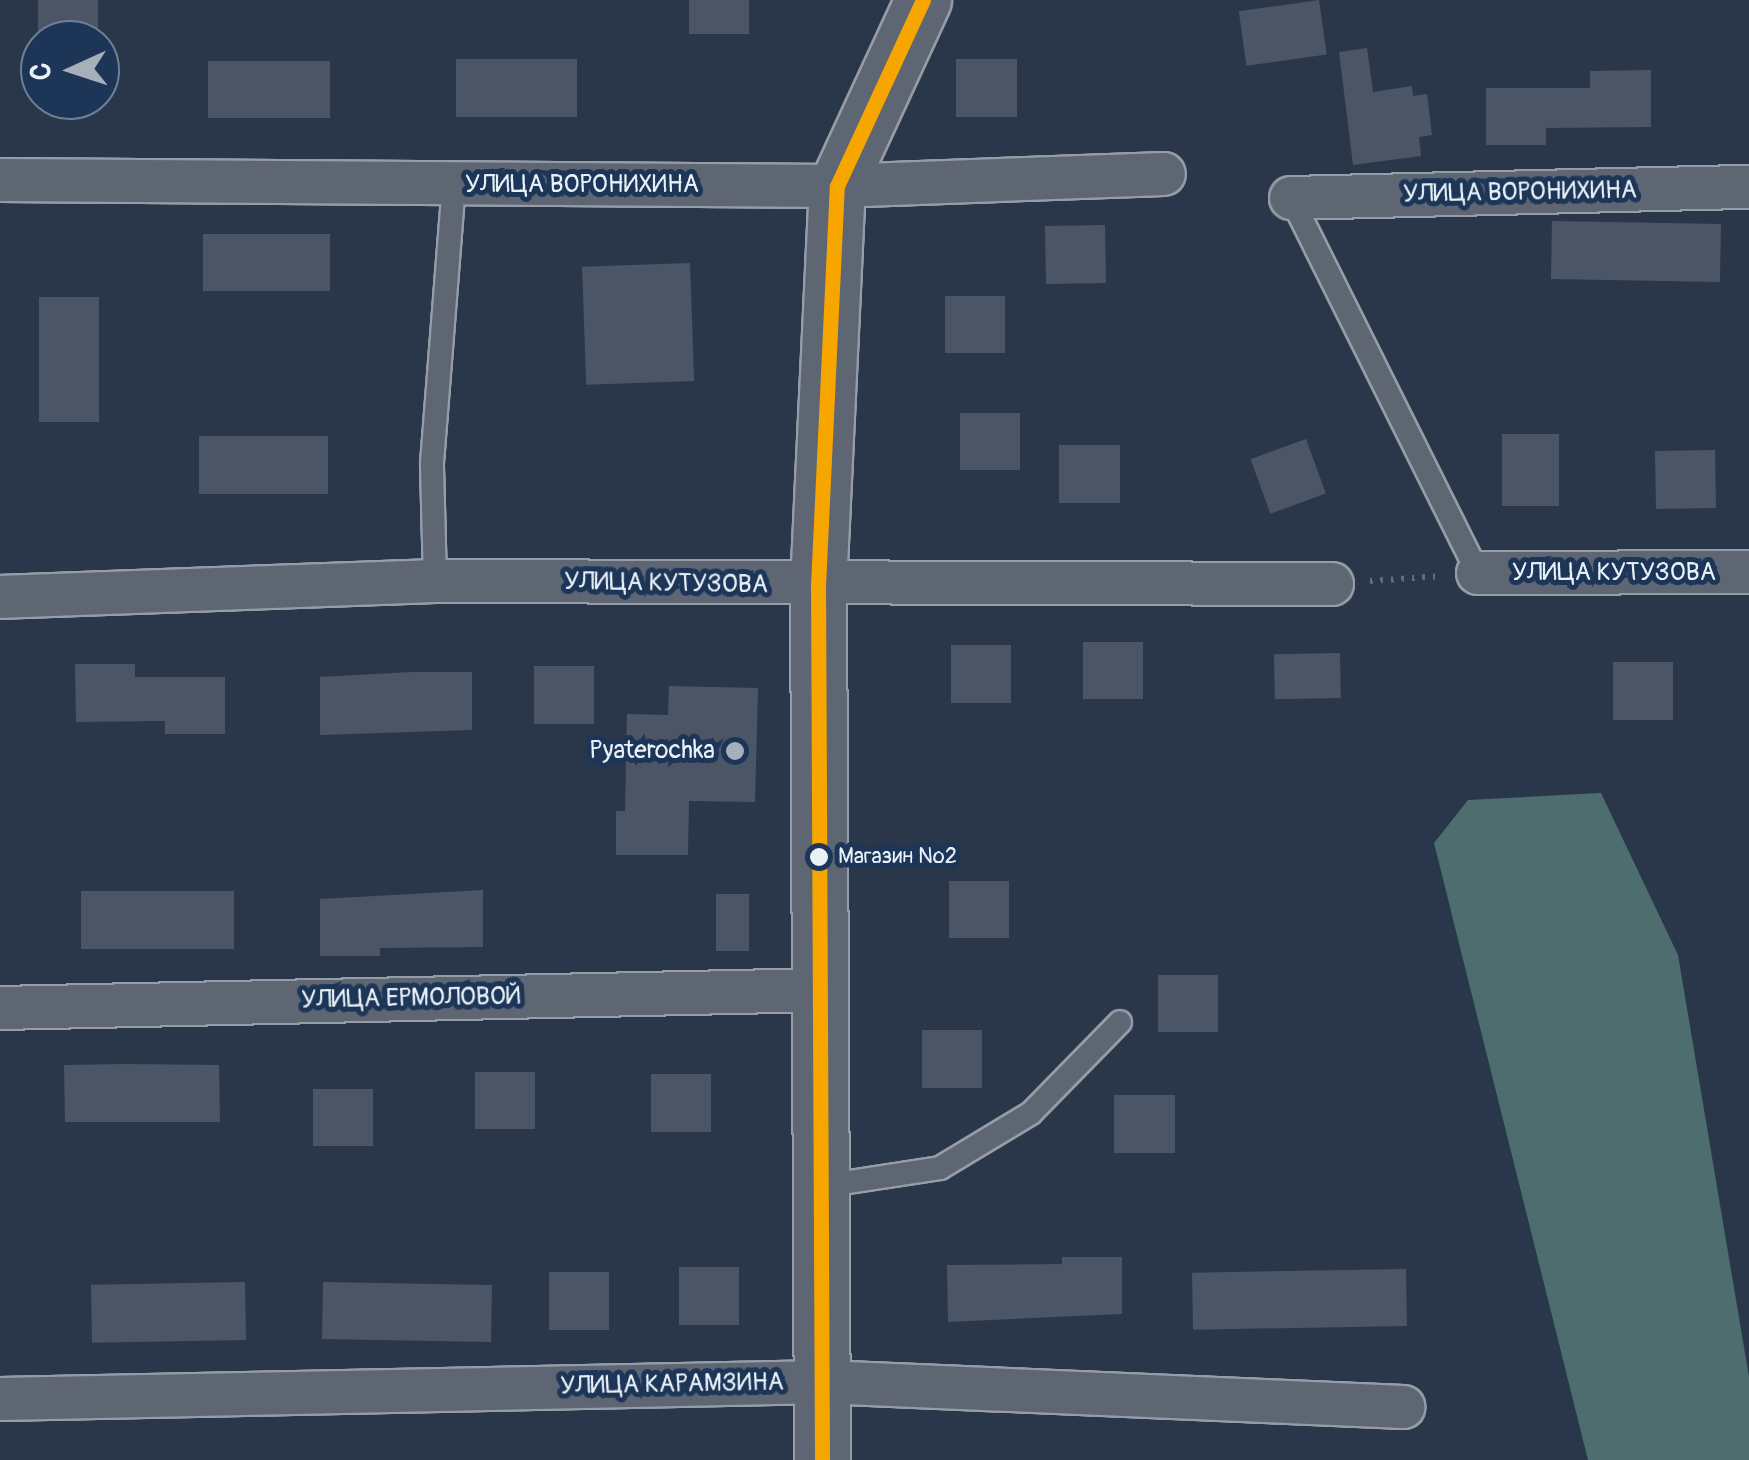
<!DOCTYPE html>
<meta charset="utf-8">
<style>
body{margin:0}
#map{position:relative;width:1749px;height:1460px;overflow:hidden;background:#2a374a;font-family:Pangolin,sans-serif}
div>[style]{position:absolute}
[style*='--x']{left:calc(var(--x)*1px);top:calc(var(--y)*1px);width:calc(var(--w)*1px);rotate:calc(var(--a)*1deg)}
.green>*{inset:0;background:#4d6d6f}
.building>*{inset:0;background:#4c5565;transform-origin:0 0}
.path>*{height:6px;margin-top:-3px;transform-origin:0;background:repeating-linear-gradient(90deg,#656d78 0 2.5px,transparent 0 10.5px)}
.roads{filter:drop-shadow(2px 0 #959da7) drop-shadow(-2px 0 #959da7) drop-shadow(0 2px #959da7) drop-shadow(0 -2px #959da7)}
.service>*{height:22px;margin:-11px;padding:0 11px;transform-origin:11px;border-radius:11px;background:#5d6672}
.minor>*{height:42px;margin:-21px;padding:0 21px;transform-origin:21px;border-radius:21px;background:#5d6672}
.tertiary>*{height:55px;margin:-27.5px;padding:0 27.5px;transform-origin:27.5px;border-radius:27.5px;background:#5d6672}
.bus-1>*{height:15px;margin:-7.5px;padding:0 7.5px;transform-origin:7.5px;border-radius:7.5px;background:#f7a600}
.dots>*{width:28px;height:28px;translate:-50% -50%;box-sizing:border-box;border:5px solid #1d3557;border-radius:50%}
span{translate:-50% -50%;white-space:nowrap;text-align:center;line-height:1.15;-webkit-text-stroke:10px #1d3557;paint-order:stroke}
.bus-label{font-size:22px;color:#e8f1f8}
.left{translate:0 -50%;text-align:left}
.street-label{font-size:25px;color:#e8f1f8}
.poi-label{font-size:25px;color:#e8f1f8}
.right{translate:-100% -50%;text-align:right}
.north{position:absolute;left:20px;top:20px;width:100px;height:100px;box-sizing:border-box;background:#1d3557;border:2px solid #6e8097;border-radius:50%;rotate:267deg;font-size:28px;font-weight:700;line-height:40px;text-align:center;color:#e8f1f8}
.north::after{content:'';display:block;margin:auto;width:35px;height:45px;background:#a6b0bb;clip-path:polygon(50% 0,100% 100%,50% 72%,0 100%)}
</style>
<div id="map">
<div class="green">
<i style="clip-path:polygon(1601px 793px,1678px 955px,1749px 1377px,1749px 1460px,1588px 1460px,1434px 843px,1468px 800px)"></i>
</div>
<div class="building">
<i style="left:38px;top:0;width:60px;height:34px"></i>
<i style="left:689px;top:0;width:60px;height:34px"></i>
<i style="left:1319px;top:0;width:55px;height:81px;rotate:82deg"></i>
<i style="clip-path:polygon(1367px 48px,1373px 92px,1412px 86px,1413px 96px,1427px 94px,1432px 135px,1419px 137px,1421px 156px,1353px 165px,1339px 52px)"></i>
<i style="left:456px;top:59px;width:121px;height:58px"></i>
<i style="left:956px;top:59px;width:61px;height:58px"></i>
<i style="left:208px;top:61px;width:122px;height:57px"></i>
<i style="clip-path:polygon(1651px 70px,1651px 127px,1546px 128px,1546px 145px,1486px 145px,1486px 88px,1590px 88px,1590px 71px)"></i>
<i style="left:1552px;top:221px;width:169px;height:58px;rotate:1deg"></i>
<i style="left:1105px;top:225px;width:58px;height:60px;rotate:89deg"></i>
<i style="left:330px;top:234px;width:57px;height:127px;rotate:90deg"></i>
<i style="left:690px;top:263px;width:118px;height:108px;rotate:88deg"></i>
<i style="left:945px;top:296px;width:60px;height:57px"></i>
<i style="left:39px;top:297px;width:60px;height:125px"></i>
<i style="left:960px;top:413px;width:60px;height:57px"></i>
<i style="left:1559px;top:434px;width:72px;height:57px;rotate:90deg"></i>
<i style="left:328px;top:436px;width:58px;height:129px;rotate:90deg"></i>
<i style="left:1306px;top:439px;width:58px;height:59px;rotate:70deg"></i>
<i style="left:1059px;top:445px;width:61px;height:58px"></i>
<i style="left:1715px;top:450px;width:58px;height:60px;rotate:89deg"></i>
<i style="left:1083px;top:642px;width:60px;height:57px"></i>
<i style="left:1011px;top:645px;width:58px;height:60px;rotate:90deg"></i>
<i style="left:1340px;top:653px;width:45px;height:66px;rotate:89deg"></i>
<i style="left:1673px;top:662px;width:58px;height:60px;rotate:90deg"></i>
<i style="clip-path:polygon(75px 664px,135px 664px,135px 677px,225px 677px,225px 734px,165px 734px,165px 721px,76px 722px)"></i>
<i style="left:534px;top:666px;width:60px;height:58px"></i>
<i style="clip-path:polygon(412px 672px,472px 672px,472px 730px,320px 735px,320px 677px)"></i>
<i style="clip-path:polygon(669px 686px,758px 688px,755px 802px,689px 801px,688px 855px,616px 855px,616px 811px,625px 811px,627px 714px,668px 715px)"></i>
<i style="left:949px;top:881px;width:60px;height:57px"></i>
<i style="clip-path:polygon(483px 890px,483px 947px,380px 948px,380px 956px,320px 956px,320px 899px)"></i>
<i style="left:81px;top:891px;width:153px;height:58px"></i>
<i style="left:716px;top:894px;width:33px;height:57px"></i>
<i style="left:1158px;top:975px;width:60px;height:57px"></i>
<i style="left:922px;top:1030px;width:60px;height:58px"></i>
<i style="clip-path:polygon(124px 1064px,219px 1065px,220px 1122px,65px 1122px,64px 1065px)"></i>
<i style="left:475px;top:1072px;width:60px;height:57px"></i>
<i style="left:651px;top:1074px;width:60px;height:58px"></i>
<i style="left:313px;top:1089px;width:60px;height:57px"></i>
<i style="left:1114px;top:1095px;width:61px;height:58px"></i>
<i style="clip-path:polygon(1062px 1257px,1122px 1257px,1122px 1314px,948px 1322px,947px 1265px,1062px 1264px)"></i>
<i style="left:679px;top:1267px;width:60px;height:58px"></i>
<i style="left:1406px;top:1269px;width:57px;height:214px;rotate:89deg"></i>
<i style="left:549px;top:1272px;width:60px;height:58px"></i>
<i style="left:245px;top:1282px;width:58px;height:154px;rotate:89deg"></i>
<i style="left:323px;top:1282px;width:169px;height:57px;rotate:1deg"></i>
</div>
<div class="path">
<i style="--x:1370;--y:581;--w:72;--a:-4"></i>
</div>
<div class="roads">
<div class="service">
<i style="--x:1291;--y:198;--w:419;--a:63.5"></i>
<i style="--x:435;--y:581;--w:118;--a:-91.5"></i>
<i style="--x:432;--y:463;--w:280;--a:-85.5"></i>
<i style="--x:823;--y:1186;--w:118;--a:-8.7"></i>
<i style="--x:940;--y:1168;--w:106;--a:-31.1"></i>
<i style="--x:1031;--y:1113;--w:127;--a:-45.6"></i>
</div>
<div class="minor">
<i style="--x:0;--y:180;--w:837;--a:0.41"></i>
<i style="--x:837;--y:186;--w:327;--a:-2.1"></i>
<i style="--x:1291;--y:198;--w:458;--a:-1.4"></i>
<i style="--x:1478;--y:573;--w:271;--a:-0.2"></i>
<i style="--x:0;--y:597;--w:435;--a:-2.1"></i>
<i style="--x:435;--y:581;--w:897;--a:0.19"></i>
<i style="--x:0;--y:1008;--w:823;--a:-1.25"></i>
<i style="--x:0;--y:1399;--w:823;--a:-1.18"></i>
<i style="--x:823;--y:1382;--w:581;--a:2.47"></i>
</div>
<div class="tertiary">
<i style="--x:822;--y:1460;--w:874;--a:-90.26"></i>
<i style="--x:818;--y:586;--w:400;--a:-87.3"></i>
<i style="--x:837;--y:186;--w:205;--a:-65.2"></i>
</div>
</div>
<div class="bus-1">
<i style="--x:822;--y:1460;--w:874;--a:-90.26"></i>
<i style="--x:818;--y:586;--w:400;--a:-87.3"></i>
<i style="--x:837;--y:186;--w:205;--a:-65.2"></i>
</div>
<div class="dots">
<i style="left:735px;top:751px;background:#a6b0bb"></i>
<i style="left:819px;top:857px;background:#e8f1f8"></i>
</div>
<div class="bus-label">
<span class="left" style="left:838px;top:857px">Магазин №2</span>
</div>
<div class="street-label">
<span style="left:582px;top:185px">УЛИЦА ВОРОНИХИНА</span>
<span style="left:1520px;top:193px;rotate:-1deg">УЛИЦА ВОРОНИХИНА</span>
<span style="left:1614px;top:573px">УЛИЦА КУТУЗОВА</span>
<span style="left:666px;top:584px;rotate:1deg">УЛИЦА КУТУЗОВА</span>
<span style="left:411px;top:999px;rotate:-1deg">УЛИЦА ЕРМОЛОВОЙ</span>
<span style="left:672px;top:1385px;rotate:-1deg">УЛИЦА КАРАМЗИНА</span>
</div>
<div class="poi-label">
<span class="right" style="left:715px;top:751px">Pyaterochka</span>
</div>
<div class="north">С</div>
</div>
